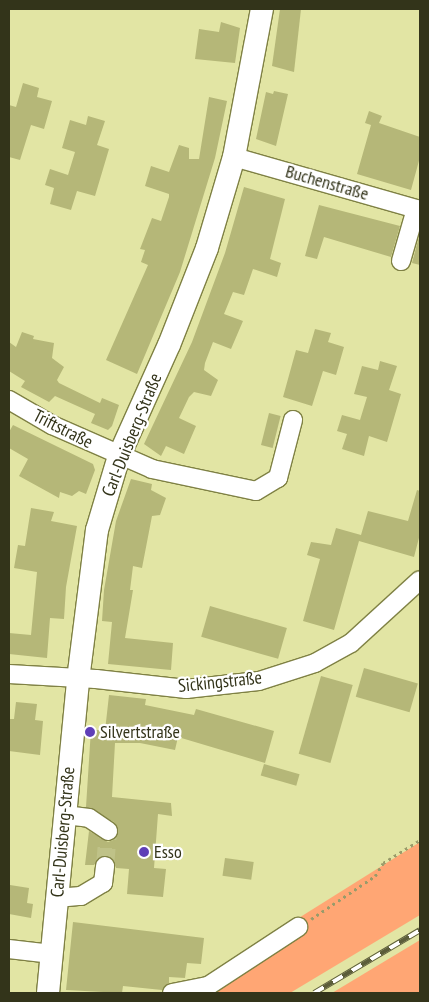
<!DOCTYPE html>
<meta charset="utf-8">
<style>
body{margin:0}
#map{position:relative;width:429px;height:1002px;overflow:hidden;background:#e2e5a4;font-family:"PT Sans Narrow",sans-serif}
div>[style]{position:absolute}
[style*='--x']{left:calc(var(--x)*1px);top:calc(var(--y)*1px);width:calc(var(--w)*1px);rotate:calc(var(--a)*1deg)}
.green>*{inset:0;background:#ffa674}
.building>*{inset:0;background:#b5b778;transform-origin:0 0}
.minor-tunnel>*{height:18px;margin-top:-9px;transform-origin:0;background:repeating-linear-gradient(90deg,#bfc288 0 18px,transparent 0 27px)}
.path>*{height:2.5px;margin-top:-1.25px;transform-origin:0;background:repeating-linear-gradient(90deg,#999b6a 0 2.5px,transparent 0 6.5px)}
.roads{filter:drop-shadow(1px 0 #7f8144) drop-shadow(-1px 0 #7f8144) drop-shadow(0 1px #7f8144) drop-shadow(0 -1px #7f8144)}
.minor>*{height:18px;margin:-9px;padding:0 9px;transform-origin:9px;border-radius:9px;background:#fff}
.major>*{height:22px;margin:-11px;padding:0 11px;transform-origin:11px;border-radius:11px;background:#fff}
.rail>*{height:5.5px;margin-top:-2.75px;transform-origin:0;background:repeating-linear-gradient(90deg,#fff 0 11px,#5c5d3a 0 22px);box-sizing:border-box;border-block:1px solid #5c5d3a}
.dots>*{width:14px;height:14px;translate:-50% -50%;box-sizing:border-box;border:2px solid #fff;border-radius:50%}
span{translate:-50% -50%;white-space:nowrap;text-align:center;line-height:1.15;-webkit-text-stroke:4.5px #fff;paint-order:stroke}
.street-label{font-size:18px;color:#33341a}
.poi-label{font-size:18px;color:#33341a}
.left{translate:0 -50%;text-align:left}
.frame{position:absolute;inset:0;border:10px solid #33341a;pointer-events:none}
</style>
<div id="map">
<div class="green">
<i style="clip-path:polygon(420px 842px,420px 915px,290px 993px,179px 993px)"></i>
<i style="clip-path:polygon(420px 940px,420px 993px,332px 993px)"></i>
</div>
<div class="building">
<i style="clip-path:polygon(280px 9px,301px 9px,294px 72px,272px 66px)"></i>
<i style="clip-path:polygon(221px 22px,240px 28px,235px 63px,195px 59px,199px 29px,219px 32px)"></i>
<i style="clip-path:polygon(23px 83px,39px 88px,37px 97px,52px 101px,44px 129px,31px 125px,20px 160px,9px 157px,9px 105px,16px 107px)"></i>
<i style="clip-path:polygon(274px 91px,288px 94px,276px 146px,256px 139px,266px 92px,273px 94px)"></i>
<i style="clip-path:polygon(209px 97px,227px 101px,215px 158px,180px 272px,137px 374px,106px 360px,148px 265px,141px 262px,145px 250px,140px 249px,152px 218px,161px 221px,169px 197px,169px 194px,145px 186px,151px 166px,169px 172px,179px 145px,189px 148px,189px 159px,199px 159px)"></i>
<i style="clip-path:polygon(369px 111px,382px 116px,379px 123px,420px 137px,420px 157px,411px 190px,357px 174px,371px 125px,365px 123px)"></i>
<i style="clip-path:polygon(88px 116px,105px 121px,97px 145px,109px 149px,95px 196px,77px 191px,71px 210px,50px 204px,54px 188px,45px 185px,50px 169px,68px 175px,75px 152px,62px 148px,70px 120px,86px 125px)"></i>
<i style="clip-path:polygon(244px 187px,285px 199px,270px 259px,281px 263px,277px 277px,253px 269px,244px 295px,233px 292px,224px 314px,243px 321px,231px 349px,213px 342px,205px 363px,204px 370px,218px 380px,211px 396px,194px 392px,189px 397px,179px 418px,196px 426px,184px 454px,166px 446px,161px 456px,144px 444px,192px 342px,225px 253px)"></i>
<i style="clip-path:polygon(319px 205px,400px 226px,391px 257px,324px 237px,317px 259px,305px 256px)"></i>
<i style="clip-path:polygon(420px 233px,420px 265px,412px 263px)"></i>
<i style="clip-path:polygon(315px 329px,331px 333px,328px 342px,344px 347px,336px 375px,323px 371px,312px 406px,283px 397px,296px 350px,308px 353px)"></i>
<i style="clip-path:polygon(22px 332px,34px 336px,33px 339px,54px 343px,52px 358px,64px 367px,57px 380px,59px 383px,100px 403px,102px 398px,119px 405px,112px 426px,108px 430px,91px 423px,95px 414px,55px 396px,49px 402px,21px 387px,25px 381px,9px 371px,9px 342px,16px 347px)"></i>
<i style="clip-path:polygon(380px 361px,397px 366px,389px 390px,401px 394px,387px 442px,369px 436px,364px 456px,342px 449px,347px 434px,337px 431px,342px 415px,360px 420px,367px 397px,354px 394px,362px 366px,378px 370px)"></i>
<i style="left:269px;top:413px;width:12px;height:33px;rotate:14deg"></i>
<i style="clip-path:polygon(13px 425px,93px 464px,95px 470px,86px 494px,79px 491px,72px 496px,60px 492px,59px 498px,19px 476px,28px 459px,9px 448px,9px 432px)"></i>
<i style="clip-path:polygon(131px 479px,152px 484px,151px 490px,166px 498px,160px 515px,152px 516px,142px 568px,133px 566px,130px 590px,133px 590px,125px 638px,173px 643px,171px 670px,108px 664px,112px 622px,102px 621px,104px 590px,116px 521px)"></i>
<i style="clip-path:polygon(417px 490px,420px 491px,420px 534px,414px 557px,359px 541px,334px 630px,303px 621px,320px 559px,307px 555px,311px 542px,331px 545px,336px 528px,361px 535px,368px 511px,408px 521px)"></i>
<i style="clip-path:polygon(31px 508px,54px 512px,51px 521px,77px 526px,66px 587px,64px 619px,50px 618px,47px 658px,9px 654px,9px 633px,31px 635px,37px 572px,14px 568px,18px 545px,25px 546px)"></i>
<i style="left:210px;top:606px;width:80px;height:32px;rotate:16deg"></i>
<i style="left:364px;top:668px;width:56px;height:30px;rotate:16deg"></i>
<i style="left:321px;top:676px;width:33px;height:81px;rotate:16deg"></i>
<i style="clip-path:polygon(109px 695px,146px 699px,145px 705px,194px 715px,196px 709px,274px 731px,265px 763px,178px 737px,175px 750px,140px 743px,115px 743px,112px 797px,171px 803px,172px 816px,158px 814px,154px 868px,166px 869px,163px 897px,127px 894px,129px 869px,116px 868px,111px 857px,101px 856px,94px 865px,85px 865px,89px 831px,108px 842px,113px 840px,118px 832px,114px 822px,86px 807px,91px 729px,105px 731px)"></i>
<i style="clip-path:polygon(16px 702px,37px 704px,35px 720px,43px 721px,40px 755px,9px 751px,9px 719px,14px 719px)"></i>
<i style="left:264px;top:764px;width:37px;height:12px;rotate:16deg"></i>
<i style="left:225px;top:858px;width:29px;height:18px;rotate:8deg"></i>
<i style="clip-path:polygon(10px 885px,29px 888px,27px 903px,33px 904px,31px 918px,9px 914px)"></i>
<i style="clip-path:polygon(73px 922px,204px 938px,201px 964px,187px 963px,185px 978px,169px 977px,169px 983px,162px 990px,123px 986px,122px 993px,66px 990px)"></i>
</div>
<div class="minor-tunnel">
<i style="--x:105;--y:866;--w:35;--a:-85"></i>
</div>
<div class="path">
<i style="--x:311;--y:919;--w:77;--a:-33.9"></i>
<i style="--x:375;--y:876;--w:15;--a:-58"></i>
<i style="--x:383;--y:863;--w:44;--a:-31.9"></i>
</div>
<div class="roads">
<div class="minor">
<i style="--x:234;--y:157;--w:193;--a:15.9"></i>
<i style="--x:401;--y:261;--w:54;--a:-73.9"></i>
<i style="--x:9;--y:400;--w:50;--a:30.2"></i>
<i style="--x:52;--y:425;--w:109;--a:23.7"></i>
<i style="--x:152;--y:469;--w:106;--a:11.9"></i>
<i style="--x:256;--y:491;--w:26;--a:-31"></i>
<i style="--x:278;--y:478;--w:60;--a:-75.5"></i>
<i style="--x:9;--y:674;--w:87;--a:3.3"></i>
<i style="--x:96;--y:679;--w:91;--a:6.3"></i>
<i style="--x:186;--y:689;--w:73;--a:-6.3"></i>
<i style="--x:259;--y:681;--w:59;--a:-17.8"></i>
<i style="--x:315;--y:663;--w:41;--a:-29.1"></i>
<i style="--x:351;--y:643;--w:93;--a:-42.4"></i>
<i style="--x:65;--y:815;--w:24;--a:7"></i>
<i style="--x:89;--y:818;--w:23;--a:34"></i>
<i style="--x:57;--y:898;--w:24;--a:-5"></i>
<i style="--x:81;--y:896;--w:26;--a:-31"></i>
<i style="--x:103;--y:883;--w:17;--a:-83"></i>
<i style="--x:9;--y:949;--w:43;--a:6.6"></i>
<i style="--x:172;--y:993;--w:37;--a:-11"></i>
<i style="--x:208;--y:986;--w:108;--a:-33.2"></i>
</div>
<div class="major">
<i style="--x:48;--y:993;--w:314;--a:-84.5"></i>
<i style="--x:78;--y:680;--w:151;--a:-82.8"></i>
<i style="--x:97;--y:530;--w:77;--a:-73.4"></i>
<i style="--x:119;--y:456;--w:122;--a:-65.8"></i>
<i style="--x:169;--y:345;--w:104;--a:-68.6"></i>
<i style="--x:207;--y:248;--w:95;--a:-73.5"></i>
<i style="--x:234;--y:157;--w:151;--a:-79.3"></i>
</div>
</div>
<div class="rail">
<i style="--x:314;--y:993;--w:123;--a:-30.7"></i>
</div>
<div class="dots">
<i style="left:90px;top:732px;background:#5f3fb7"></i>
<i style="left:144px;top:852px;background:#5f3fb7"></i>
</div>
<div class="street-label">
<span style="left:327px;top:183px;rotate:16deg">Buchenstraße</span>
<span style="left:63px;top:429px;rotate:27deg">Triftstraße</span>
<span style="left:132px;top:435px;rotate:-68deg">Carl-Duisberg-Straße</span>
<span style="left:220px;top:682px;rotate:-6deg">Sickingstraße</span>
<span style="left:63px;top:832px;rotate:-85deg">Carl-Duisberg-Straße</span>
</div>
<div class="poi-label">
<span class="left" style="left:100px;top:732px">Silvertstraße</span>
<span class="left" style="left:154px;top:852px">Esso</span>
</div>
<div class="frame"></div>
</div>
